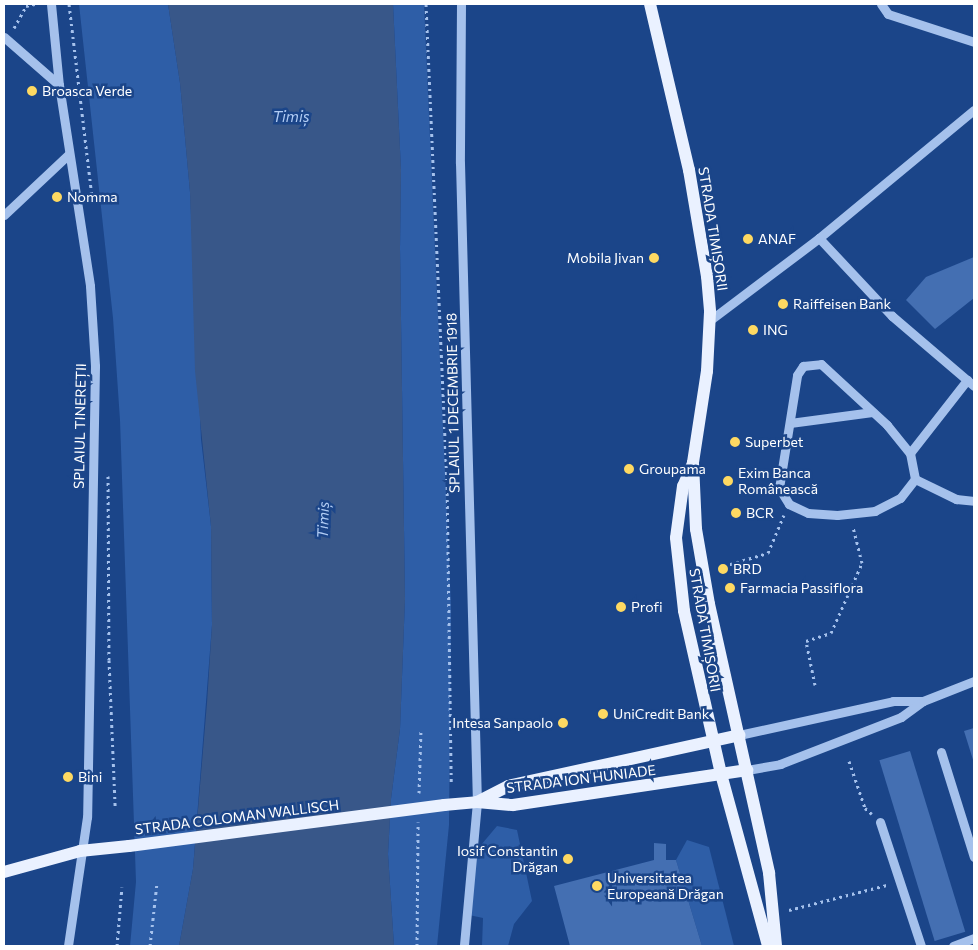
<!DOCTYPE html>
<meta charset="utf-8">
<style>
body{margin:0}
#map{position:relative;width:978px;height:950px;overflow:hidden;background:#1b4589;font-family:Commissioner,sans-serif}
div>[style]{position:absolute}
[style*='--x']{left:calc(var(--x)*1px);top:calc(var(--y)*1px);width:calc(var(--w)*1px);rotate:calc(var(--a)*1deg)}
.green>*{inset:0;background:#2e5ea7}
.water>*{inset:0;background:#385789}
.building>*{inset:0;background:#446fb2;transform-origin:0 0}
.path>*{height:3px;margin-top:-1.5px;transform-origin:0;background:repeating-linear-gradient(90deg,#a5c1ec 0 2.5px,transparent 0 6.5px)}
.minor>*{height:9px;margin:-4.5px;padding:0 4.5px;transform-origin:4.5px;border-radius:4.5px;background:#a5c1ec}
.major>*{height:12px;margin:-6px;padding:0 6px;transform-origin:6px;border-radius:6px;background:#eaf1ff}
.major-bridge>*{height:12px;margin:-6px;padding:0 6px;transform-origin:6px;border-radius:6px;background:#eaf1ff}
.dots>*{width:14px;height:14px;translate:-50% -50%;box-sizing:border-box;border:2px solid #1b4589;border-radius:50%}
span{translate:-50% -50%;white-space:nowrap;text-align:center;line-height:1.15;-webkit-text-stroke:5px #1b4589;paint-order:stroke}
.poi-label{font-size:14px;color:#fff}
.left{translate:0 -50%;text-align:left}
.right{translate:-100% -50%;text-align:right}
.street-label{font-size:14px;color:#fff}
.water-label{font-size:15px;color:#b1ccf4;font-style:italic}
.frame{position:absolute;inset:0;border:5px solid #fff;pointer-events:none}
</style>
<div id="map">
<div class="green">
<i style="clip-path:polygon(79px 4px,168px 4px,180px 83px,190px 192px,201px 439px,211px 526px,212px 625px,193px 869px,179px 946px,130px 946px,136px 882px,120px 420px,113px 318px)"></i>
<i style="clip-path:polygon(393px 4px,424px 4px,451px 607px,449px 825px,437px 946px,394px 946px,388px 854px,391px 799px,400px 729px,405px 599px,400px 248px,401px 170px)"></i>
<i style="clip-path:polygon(497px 826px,517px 830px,532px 901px,514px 924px,508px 946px,482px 946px,483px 918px,469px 915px,476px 851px)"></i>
<i style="clip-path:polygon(687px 840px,709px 847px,734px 946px,702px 946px,676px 860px)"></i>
</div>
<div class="water">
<i style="clip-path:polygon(168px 4px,393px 4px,401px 170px,400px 248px,405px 599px,400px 729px,391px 799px,388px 854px,394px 946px,179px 946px,193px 869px,207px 703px,212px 625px,211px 526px,195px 371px,190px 192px,180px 83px)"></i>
</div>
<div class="building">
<i style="clip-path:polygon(974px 257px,974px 298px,935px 329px,906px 300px,926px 277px)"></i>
<i style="clip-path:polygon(974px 728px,974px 763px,964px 731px)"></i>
<i style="left:910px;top:751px;width:189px;height:32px;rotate:73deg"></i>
<i style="clip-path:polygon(654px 843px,666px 844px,666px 860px,676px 860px,702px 946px,570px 946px,554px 886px,654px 860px)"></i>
</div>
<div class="path">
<i style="--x:69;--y:4;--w:193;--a:83.2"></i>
<i style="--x:426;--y:4;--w:476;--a:87.5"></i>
<i style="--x:447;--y:480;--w:303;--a:89.2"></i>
<i style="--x:14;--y:28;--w:25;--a:-61"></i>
<i style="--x:26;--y:6;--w:9;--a:-13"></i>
<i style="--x:108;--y:476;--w:184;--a:89.7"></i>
<i style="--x:109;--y:660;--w:146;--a:87.6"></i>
<i style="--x:724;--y:566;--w:46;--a:-16.5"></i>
<i style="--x:768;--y:553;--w:41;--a:-67.2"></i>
<i style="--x:815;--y:685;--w:45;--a:-101.6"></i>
<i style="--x:806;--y:641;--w:26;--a:-18"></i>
<i style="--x:831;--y:633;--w:77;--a:-66.1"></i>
<i style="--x:862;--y:563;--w:38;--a:-104"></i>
<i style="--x:849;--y:761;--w:50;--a:71.2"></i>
<i style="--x:865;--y:808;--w:9;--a:41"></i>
<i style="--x:419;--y:793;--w:62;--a:-88.2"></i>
<i style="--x:789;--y:910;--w:101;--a:-14.3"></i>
<i style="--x:117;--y:946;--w:59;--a:-85.2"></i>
<i style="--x:150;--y:946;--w:63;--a:-83.7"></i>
<i style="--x:417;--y:946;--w:124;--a:-89.5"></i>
</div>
<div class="minor">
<i style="--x:51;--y:4;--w:81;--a:84.4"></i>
<i style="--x:59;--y:85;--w:203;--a:81.2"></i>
<i style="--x:90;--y:286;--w:80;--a:86.4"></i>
<i style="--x:95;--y:366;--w:451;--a:91"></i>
<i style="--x:87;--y:817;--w:130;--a:98.4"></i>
<i style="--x:461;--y:4;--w:159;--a:90.4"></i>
<i style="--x:460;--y:163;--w:639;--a:88.48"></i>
<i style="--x:477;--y:802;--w:145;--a:95.2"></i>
<i style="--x:881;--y:4;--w:12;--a:55"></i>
<i style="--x:888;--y:14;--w:90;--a:18"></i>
<i style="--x:4;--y:37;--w:73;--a:41.1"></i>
<i style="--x:4;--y:215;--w:89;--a:-43.2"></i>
<i style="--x:819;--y:238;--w:107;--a:46.9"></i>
<i style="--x:892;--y:316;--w:108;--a:40.5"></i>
<i style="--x:709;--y:321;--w:138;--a:-37"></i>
<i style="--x:819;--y:238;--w:201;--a:-39.6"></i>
<i style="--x:821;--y:364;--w:90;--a:42.7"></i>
<i style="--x:887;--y:425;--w:36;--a:51"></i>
<i style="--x:910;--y:453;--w:26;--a:79"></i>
<i style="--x:915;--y:479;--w:24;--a:128"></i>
<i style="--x:900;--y:498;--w:28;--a:153"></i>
<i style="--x:875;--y:511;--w:38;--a:174"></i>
<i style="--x:837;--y:515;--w:29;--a:-176"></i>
<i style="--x:808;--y:513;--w:21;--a:-155"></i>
<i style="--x:789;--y:504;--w:19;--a:-122"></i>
<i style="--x:779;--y:488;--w:114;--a:-80.9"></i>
<i style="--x:797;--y:375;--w:11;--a:-56"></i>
<i style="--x:803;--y:366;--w:18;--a:-6"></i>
<i style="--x:790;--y:423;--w:83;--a:-7.6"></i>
<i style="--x:910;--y:453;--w:93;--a:-52"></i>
<i style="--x:915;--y:479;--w:46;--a:26"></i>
<i style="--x:956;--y:499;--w:18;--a:6"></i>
<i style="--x:739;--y:735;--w:158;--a:-12.4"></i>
<i style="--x:893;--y:701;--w:30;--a:0"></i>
<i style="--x:941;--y:752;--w:110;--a:72.6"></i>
<i style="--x:747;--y:770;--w:34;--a:-10"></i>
<i style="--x:780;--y:764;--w:130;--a:-21.2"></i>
<i style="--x:901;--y:717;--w:27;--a:-36"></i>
<i style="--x:923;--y:701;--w:55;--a:-21.4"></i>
<i style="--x:880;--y:822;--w:131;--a:71.7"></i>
<i style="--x:953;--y:946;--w:22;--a:-21"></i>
</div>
<div class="major">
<i style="--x:650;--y:4;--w:171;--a:76.8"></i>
<i style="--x:689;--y:170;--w:108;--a:80.4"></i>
<i style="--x:707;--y:276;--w:36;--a:85"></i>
<i style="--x:710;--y:312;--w:59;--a:92.9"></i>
<i style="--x:707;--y:371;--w:93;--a:98.7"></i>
<i style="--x:693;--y:463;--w:66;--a:87.4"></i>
<i style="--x:696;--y:529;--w:76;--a:80.2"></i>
<i style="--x:709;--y:604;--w:276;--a:77.4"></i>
<i style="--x:769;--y:873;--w:73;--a:84.5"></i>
<i style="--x:693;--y:463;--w:25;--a:113"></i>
<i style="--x:683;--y:486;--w:52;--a:97.7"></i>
<i style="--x:676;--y:538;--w:73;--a:83.7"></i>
<i style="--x:684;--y:611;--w:167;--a:77.2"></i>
<i style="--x:721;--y:774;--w:178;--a:74.7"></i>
<i style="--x:477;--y:802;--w:35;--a:-27"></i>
<i style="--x:508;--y:786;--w:237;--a:-12.4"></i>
<i style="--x:444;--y:805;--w:33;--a:-5"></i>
<i style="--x:477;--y:802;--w:36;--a:5"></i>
<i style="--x:513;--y:805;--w:237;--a:-8.5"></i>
<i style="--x:4;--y:872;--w:79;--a:-15.4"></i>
<i style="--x:80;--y:851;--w:49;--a:-5.8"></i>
</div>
<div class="major-bridge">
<i style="--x:129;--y:846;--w:318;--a:-7.4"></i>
</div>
<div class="dots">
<i style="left:32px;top:91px;background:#fed962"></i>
<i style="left:57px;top:197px;background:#fed962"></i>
<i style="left:748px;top:239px;background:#fed962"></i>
<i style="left:654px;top:258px;background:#fed962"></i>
<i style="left:783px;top:304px;background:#fed962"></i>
<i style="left:753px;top:330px;background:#fed962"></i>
<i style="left:735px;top:442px;background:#fed962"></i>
<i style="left:629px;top:469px;background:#fed962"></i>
<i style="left:728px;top:481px;background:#fed962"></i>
<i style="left:736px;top:513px;background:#fed962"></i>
<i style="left:723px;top:569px;background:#fed962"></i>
<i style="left:730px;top:588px;background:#fed962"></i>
<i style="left:621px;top:607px;background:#fed962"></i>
<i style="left:603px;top:714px;background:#fed962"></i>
<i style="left:563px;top:723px;background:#fed962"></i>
<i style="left:68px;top:777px;background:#fed962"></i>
<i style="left:568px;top:859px;background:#fed962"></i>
<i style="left:597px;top:886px;background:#fed962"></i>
</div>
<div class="poi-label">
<span class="left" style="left:42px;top:91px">Broasca Verde</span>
<span class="left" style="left:67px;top:197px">Nomma</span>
<span class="left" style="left:758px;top:239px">ANAF</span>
<span class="right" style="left:644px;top:258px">Mobila Jivan</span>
<span class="left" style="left:793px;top:304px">Raiffeisen Bank</span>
<span class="left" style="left:763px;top:330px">ING</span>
<span class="left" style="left:745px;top:442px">Superbet</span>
<span class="left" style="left:639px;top:469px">Groupama</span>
<span class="left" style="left:738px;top:481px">Exim Banca<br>Românească</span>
<span class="left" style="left:746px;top:513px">BCR</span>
<span class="left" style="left:733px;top:569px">BRD</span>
<span class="left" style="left:740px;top:588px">Farmacia Passiflora</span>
<span class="left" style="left:631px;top:607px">Profi</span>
<span class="left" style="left:613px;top:714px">UniCredit Bank</span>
<span class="right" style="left:553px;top:723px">Intesa Sanpaolo</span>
<span class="left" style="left:78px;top:777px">Bini</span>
<span class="right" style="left:558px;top:859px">Iosif Constantin<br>Drăgan</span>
<span class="left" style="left:607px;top:886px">Universitatea<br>Europeană Drăgan</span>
</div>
<div class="street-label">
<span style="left:713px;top:229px;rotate:81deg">STRADA TIMIȘORII</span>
<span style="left:453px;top:403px;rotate:-91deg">SPLAIUL 1 DECEMBRIE 1918</span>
<span style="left:80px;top:426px;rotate:-89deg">SPLAIUL TINEREȚII</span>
<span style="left:705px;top:630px;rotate:80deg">STRADA TIMIȘORII</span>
<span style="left:581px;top:779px;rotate:-7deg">STRADA ION HUNIADE</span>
<span style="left:237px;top:817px;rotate:-7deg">STRADA COLOMAN WALLISCH</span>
</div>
<div class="water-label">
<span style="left:291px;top:117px">Timiș</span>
<span style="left:323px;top:520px;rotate:-88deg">Timiș</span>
</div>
<div class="frame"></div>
</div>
